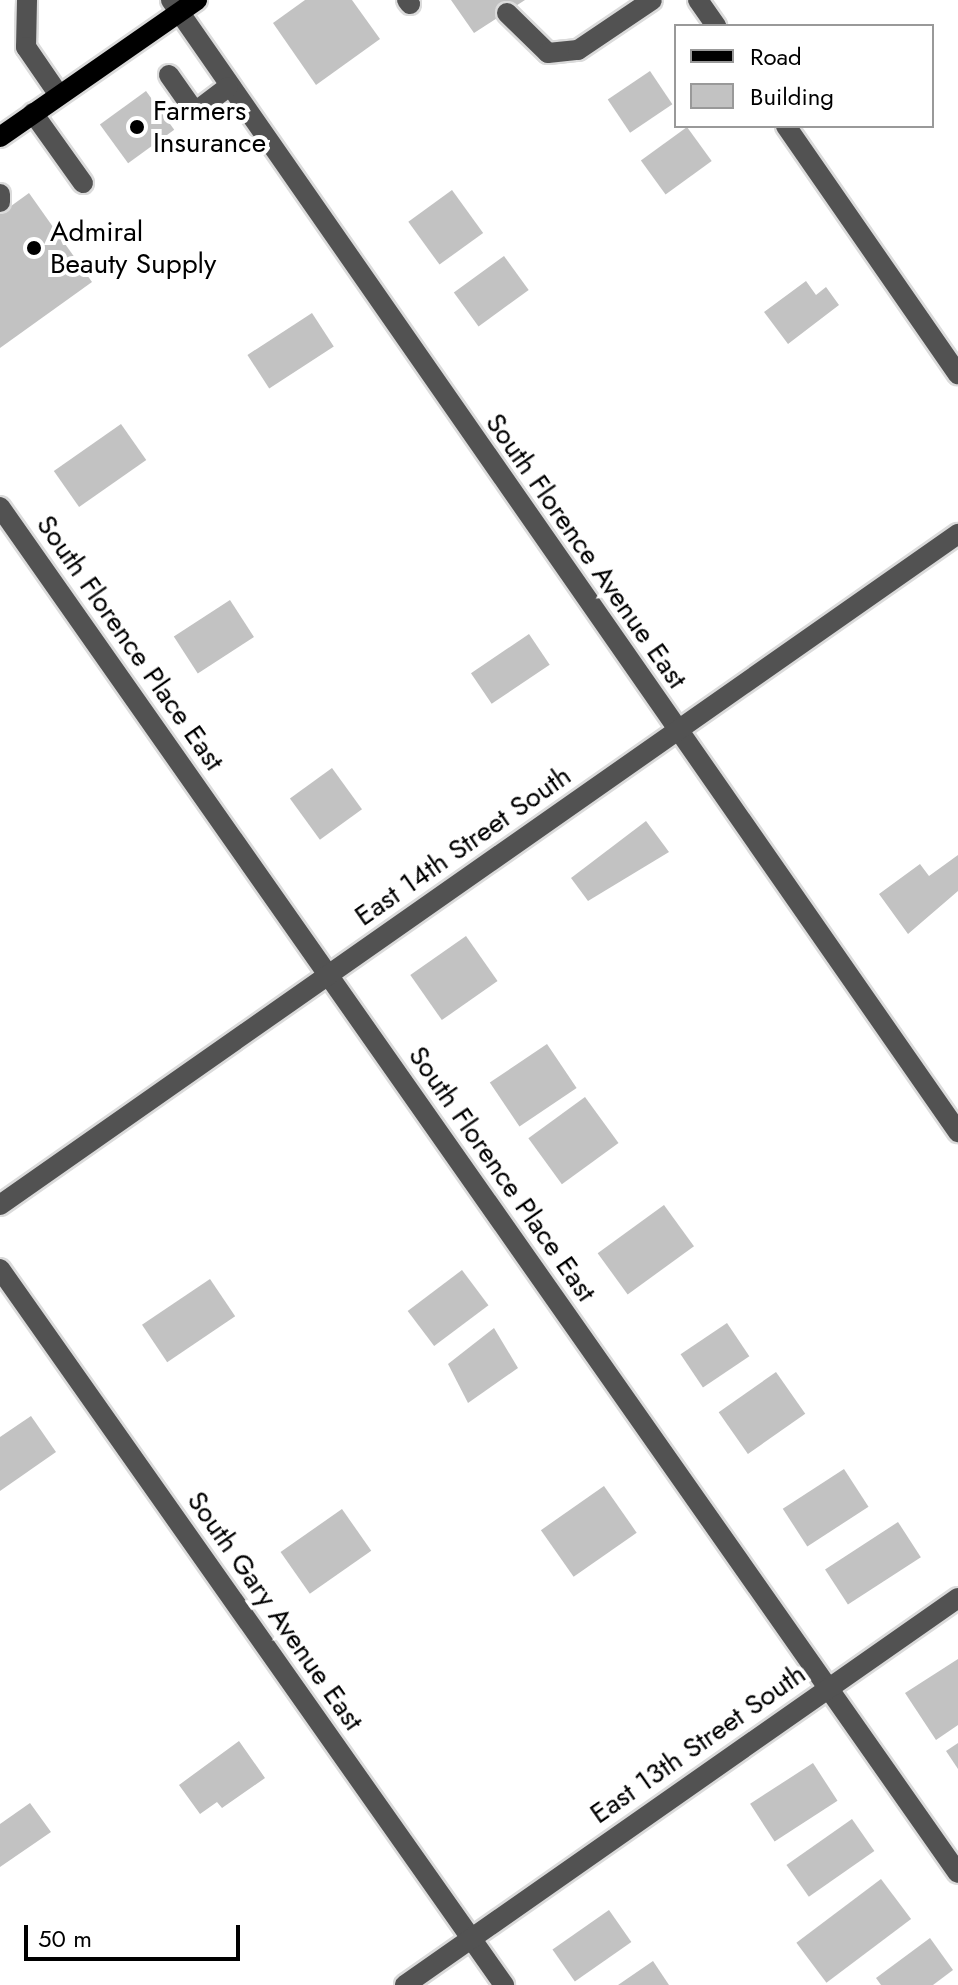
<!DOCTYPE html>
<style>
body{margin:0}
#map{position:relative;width:958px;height:1985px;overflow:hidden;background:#fff;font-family:Jost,sans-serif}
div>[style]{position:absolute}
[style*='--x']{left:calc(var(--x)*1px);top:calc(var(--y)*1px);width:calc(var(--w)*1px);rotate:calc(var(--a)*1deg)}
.building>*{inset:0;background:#c2c2c2;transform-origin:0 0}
.roads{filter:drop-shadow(2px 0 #dbdbdb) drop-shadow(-2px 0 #dbdbdb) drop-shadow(0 2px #dbdbdb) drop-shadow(0 -2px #dbdbdb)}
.minor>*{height:20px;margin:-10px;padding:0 10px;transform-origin:10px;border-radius:10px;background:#525252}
.major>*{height:20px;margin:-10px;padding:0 10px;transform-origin:10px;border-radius:10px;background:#000}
.dots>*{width:22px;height:22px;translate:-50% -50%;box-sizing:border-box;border:4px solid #fff;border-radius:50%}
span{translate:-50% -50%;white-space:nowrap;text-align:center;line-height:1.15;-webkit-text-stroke:8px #fff;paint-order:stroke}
.poi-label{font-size:28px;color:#000}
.left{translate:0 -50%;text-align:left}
.street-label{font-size:28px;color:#000}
.legend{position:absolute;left:674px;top:24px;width:260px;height:104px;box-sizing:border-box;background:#fff;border:2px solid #999;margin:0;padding:10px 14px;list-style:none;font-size:24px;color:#000}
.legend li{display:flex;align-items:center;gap:16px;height:40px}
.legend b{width:40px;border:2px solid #999}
.scale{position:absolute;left:24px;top:1925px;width:216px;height:36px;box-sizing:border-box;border:4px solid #000;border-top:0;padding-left:10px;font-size:24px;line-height:28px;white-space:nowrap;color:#000;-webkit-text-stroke:6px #fff;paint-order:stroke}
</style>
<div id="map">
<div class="building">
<i style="clip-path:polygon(305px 0,352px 0,380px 39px,316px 85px,273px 23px)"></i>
<i style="clip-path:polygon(451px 0,525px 0,474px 33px)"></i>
<i style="left:650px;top:71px;width:40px;height:51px;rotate:56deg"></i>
<i style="left:146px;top:91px;width:48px;height:57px;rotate:54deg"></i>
<i style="left:687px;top:127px;width:42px;height:57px;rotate:54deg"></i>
<i style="left:452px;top:190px;width:53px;height:54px;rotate:54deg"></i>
<i style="clip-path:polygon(29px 193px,92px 282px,0 348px,0 214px)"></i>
<i style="left:504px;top:256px;width:42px;height:62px;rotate:54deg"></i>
<i style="clip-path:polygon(806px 281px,816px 295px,826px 287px,839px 305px,788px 344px,764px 312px)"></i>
<i style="left:312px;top:313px;width:40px;height:77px;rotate:57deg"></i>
<i style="left:121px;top:424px;width:44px;height:82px;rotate:55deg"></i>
<i style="left:230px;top:600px;width:44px;height:67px;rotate:57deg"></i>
<i style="left:529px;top:634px;width:37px;height:70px;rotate:56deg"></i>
<i style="left:332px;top:768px;width:51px;height:52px;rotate:54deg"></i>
<i style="clip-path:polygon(646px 821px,669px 852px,588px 901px,571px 878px)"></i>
<i style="clip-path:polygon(958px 855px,958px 891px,908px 934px,879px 894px,920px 864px,929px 876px)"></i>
<i style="left:466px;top:936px;width:55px;height:68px;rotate:55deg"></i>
<i style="left:547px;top:1044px;width:53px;height:69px;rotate:56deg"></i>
<i style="left:585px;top:1097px;width:57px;height:70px;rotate:54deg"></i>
<i style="left:664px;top:1205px;width:51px;height:82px;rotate:54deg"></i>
<i style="left:462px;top:1270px;width:44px;height:68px;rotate:53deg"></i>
<i style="left:210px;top:1279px;width:45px;height:82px;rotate:56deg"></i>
<i style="left:727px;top:1323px;width:40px;height:56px;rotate:56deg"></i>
<i style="clip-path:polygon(494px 1328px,518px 1368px,468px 1403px,448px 1364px)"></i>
<i style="left:776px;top:1372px;width:51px;height:70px;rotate:55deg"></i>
<i style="clip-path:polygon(31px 1416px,56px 1452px,0 1491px,0 1437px)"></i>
<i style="left:844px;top:1469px;width:45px;height:73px;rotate:57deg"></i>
<i style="left:604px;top:1486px;width:57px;height:77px;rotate:55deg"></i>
<i style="left:342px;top:1509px;width:51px;height:75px;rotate:55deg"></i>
<i style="left:898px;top:1522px;width:42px;height:87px;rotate:57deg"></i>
<i style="clip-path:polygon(958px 1659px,958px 1725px,936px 1740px,905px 1693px)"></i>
<i style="clip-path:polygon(239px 1741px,265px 1778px,222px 1808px,217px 1802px,200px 1814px,179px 1785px)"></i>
<i style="clip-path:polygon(958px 1743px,958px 1769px,946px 1751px)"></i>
<i style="left:813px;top:1763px;width:45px;height:75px;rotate:57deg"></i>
<i style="clip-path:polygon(30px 1803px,51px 1832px,0 1867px,0 1824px)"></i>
<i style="left:852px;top:1819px;width:39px;height:80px;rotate:55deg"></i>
<i style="left:881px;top:1879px;width:50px;height:106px;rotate:53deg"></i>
<i style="left:609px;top:1910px;width:39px;height:69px;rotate:55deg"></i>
<i style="clip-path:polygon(930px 1938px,953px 1970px,933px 1985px,881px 1985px,876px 1978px)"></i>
<i style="clip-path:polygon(653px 1961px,669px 1985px,618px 1985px)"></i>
</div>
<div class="roads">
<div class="minor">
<i style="--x:27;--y:0;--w:47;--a:91.2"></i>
<i style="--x:26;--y:47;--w:58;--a:55.5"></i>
<i style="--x:171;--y:0;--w:1379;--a:55.19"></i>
<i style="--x:407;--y:0;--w:5;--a:53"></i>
<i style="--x:698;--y:0;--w:32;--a:55"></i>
<i style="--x:507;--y:13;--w:57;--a:44.3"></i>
<i style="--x:548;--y:53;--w:30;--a:-6"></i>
<i style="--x:578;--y:50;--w:89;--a:-34"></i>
<i style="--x:169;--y:75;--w:45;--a:54.9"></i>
<i style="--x:195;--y:112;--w:41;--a:-37.1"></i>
<i style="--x:33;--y:113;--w:86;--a:54.5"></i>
<i style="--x:786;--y:126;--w:302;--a:55.3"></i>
<i style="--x:0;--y:194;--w:8;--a:90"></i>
<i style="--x:0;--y:507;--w:1668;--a:54.96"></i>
<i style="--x:0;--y:1205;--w:1170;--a:-35.01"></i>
<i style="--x:0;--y:1269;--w:876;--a:54.86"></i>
<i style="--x:405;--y:1985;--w:675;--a:-34.99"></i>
</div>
<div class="major">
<i style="--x:0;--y:137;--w:240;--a:-34.8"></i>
</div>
</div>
<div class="dots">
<i style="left:137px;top:127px;background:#000"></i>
<i style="left:34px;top:248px;background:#000"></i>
</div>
<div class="poi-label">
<span class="left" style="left:153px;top:127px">Farmers<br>Insurance</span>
<span class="left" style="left:50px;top:248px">Admiral<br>Beauty Supply</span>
</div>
<div class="street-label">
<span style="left:586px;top:551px;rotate:55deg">South Florence Avenue East</span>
<span style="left:130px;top:643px;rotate:55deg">South Florence Place East</span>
<span style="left:463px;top:846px;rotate:-35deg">East 14th Street South</span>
<span style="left:502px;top:1174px;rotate:55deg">South Florence Place East</span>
<span style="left:275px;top:1611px;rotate:55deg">South Gary Avenue East</span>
<span style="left:698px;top:1744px;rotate:-35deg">East 13th Street South</span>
</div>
<ul class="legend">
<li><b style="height:10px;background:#000"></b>Road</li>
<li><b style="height:22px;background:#c2c2c2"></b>Building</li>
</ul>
<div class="scale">50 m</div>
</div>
